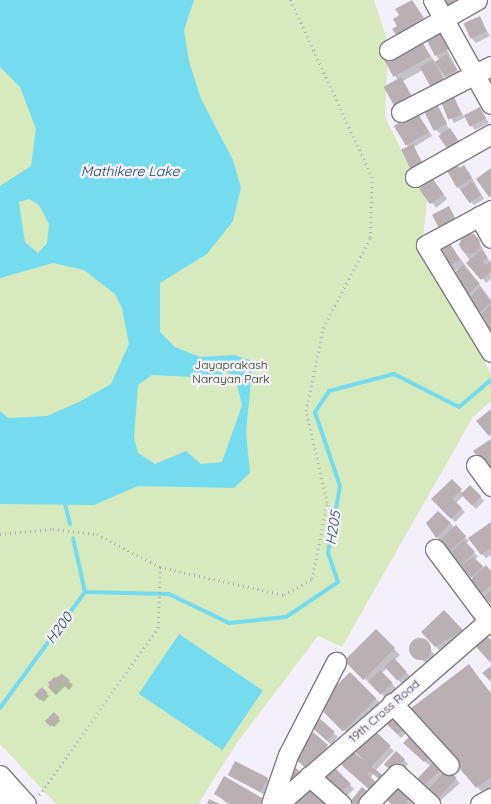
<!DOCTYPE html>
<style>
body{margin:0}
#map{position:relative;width:491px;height:804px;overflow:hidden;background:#f4f0fb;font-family:Quicksand,sans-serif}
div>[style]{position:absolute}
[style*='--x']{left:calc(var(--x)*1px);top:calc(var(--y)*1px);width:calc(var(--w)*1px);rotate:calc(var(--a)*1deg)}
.green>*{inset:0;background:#d6eabe}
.water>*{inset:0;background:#74dcee;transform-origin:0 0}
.shadow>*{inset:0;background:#0003;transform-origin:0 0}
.stream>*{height:4px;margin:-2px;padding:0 2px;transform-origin:2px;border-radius:2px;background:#74dcee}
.building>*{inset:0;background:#baafb3;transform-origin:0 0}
.round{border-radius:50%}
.path>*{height:2.5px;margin-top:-1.25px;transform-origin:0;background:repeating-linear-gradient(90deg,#b0adb6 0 1px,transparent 0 5px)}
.roads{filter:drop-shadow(1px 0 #7e7b84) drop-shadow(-1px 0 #7e7b84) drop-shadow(0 1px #7e7b84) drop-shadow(0 -1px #7e7b84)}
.minor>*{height:19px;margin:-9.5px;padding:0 9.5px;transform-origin:9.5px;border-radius:9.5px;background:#fff}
span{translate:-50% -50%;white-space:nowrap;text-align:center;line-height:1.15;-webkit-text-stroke:5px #f4f0fb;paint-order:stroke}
.park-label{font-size:12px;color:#293c08}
.street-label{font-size:12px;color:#38373b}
.water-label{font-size:14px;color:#1a4950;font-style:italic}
</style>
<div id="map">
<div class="green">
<i style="clip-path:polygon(0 0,374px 0,388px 43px,385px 117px,427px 201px,423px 239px,491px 374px,491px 401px,473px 417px,342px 647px,318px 636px,236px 744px,198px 804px,56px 804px,0 744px)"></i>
</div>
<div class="water">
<i style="clip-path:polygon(evenodd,0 0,194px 0,184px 30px,189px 61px,201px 99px,233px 160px,241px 188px,233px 221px,207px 254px,160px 283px,160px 332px,175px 347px,200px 357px,234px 355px,253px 361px,246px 432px,250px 473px,234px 488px,138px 486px,94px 505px,0 504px,0 411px,8px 418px,47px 416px,79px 402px,111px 384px,129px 344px,122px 308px,115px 294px,84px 270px,53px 263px,0 278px,0 186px,31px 166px,36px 129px,20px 87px,0 67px,0 0,29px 199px,39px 205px,49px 224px,47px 243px,38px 253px,25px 242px,21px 217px,19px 202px,29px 199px,0 0,227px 372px,235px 376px,242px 405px,222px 462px,201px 464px,186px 451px,155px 464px,138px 453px,134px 438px,138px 385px,152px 375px,213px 378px,227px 372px)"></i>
<i style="left:179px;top:634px;width:101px;height:72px;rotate:34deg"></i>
</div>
<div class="shadow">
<i style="clip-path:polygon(479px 18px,490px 36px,476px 43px,472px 39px)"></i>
<i style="clip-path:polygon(436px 28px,460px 75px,450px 80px,437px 62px,447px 84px,423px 70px,403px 81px,415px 101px,395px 76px,420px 40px,435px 62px,439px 60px,424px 34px)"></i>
<i style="clip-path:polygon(453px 96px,464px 117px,480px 109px,489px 123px,475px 130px,466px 117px,454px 123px,442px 100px)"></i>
<i style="clip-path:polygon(437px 108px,449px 129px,463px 148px,435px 130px)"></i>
<i style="clip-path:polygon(417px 113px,432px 136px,414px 147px,426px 169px,407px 145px)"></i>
<i style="clip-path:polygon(455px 165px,468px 171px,484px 199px,474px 205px,458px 187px)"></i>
<i style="left:433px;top:181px;width:23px;height:14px;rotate:52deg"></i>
<i style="clip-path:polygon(474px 233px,490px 262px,491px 279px,486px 283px,458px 244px)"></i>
<i style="clip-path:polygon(451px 246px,491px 300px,491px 335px,468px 301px,461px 268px,454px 271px,450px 267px)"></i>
<i style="clip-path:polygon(452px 480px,463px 493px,470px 486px,484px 501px,476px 509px,463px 496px,456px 503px,465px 512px,455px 522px,433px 499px)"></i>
<i style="clip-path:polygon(438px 512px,469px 541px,466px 543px,478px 557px,474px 560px,491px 573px,491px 603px,468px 584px,474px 578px,464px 569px,460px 572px,437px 537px)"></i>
<i style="clip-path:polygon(491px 523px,491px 555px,486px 558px,482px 554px)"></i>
<i style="clip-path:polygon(451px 618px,468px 637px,442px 653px,422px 632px)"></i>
<i style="clip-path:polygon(376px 631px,400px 655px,394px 661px,410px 676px,402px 684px,387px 668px,382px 673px,396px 688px,386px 698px,345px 661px)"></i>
<i style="clip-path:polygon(418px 637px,437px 657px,428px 665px,409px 648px)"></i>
<i style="clip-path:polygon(469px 666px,491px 693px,491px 791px,485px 795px,477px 787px)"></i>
<i style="left:350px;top:674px;width:45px;height:44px;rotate:44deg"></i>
<i style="clip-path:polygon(62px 676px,73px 685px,69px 690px,65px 686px,56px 695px,48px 687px,54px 677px,58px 680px)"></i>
<i style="left:42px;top:689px;width:10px;height:8px;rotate:45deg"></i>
<i style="clip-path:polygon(54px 714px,60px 721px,54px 727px,47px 721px)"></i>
<i style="clip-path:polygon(319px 720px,338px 737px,331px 745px,313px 727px)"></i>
<i style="clip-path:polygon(386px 722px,410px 729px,401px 738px)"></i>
<i style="clip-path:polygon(374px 732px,394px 751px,376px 770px,388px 782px,374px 773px,371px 778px,344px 767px,375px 769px,355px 751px)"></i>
<i style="clip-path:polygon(313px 733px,331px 750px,311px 772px)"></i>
<i style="clip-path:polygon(414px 733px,460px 783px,440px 801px,423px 783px,435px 763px,429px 765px,405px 743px)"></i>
<i style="clip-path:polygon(396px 753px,408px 764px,398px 775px)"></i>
<i style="clip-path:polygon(332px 767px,354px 789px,342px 801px)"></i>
<i style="clip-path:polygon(229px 775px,267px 779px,271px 783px,265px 795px)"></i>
<i style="clip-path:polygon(397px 793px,416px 799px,413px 804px,393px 804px)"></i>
<i style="clip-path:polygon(216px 794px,261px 799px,267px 804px,228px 804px)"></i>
</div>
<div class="stream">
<i style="--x:64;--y:500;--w:25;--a:76"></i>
<i style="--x:85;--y:592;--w:84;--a:1.4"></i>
<i style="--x:169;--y:594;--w:67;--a:25.8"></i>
<i style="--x:229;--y:623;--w:57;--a:-6"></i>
<i style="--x:286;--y:617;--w:63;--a:-33.9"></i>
<i style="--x:338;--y:582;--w:31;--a:-109"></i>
<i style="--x:328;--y:553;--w:68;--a:-79.8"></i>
<i style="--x:340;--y:486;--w:78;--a:-108.7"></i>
<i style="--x:315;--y:412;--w:25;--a:-56"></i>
<i style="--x:329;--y:391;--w:67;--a:-14.7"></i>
<i style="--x:394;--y:374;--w:73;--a:26.9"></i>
<i style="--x:459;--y:407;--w:42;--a:-40.2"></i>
<i style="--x:0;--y:708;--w:144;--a:-53.8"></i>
<i style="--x:85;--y:592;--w:55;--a:-102.5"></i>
</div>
<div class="building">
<i style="clip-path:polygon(412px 0,424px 18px,397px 36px,392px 29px,397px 26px,393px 19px,399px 15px,395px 9px)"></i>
<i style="clip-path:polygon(443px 0,458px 0,447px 7px)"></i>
<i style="left:480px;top:16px;width:17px;height:18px;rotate:66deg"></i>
<i style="left:437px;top:27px;width:25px;height:15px;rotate:63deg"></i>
<i style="left:420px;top:38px;width:21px;height:42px;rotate:61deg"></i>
<i style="left:447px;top:54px;width:19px;height:14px;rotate:58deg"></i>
<i style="left:433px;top:60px;width:23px;height:15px;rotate:61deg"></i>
<i style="left:401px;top:77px;width:23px;height:20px;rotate:61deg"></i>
<i style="left:453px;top:94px;width:22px;height:14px;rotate:68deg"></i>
<i style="left:438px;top:106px;width:20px;height:15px;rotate:63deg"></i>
<i style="left:480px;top:107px;width:13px;height:18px;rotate:63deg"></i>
<i style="left:417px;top:112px;width:23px;height:27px;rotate:59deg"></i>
<i style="left:450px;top:128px;width:18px;height:14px;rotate:56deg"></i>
<i style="left:413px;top:144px;width:23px;height:13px;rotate:65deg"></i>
<i style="clip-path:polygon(455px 163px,458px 169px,464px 165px,472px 178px,457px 188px,446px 169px)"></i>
<i style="clip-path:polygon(491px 168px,491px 196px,489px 197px,476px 179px)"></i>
<i style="left:433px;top:179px;width:19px;height:17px;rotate:55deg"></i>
<i style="left:472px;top:182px;width:16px;height:14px;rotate:55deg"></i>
<i style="left:449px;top:206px;width:16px;height:19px;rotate:63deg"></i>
<i class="round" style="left:460px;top:234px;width:20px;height:20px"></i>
<i style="left:448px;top:240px;width:23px;height:14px;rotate:59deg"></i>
<i style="clip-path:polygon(481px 250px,487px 257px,483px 262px,486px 265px,491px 261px,491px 271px,481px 280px,466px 263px)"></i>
<i style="left:463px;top:265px;width:25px;height:18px;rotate:48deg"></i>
<i style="clip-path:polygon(480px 287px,491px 302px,478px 314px,466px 301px)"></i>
<i style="clip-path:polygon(491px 304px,491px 337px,477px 319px)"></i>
<i style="clip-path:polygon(491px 409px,491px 434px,489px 436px,476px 421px)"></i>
<i style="clip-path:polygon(491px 439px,491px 472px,473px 451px)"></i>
<i style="clip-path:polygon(452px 479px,462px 489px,452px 498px,462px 508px,451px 519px,431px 499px)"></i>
<i style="left:470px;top:485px;width:16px;height:13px;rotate:45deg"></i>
<i style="clip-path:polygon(438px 511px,451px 523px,436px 538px,426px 523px)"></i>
<i style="clip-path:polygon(491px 522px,491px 548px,481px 555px,468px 538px)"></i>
<i style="left:456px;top:525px;width:15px;height:23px;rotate:48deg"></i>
<i style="left:464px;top:540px;width:16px;height:25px;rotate:47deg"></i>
<i style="clip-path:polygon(473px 557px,483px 566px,471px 578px,460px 566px)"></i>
<i style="clip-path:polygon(486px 565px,491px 571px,491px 585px,478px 596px,466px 584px)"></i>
<i style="clip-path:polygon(491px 590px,491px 604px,484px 597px)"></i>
<i style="clip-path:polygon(444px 610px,463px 630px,435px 647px,421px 632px)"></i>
<i style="left:376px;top:629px;width:27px;height:45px;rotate:45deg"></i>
<i style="clip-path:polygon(487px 636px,491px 640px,491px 663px,476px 647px)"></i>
<i class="round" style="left:409px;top:638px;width:22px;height:22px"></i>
<i style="left:394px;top:658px;width:19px;height:13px;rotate:47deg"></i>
<i style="clip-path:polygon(469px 664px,491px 694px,491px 777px,476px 788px,410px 709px)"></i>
<i style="clip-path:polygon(491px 666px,491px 682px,482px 673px)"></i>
<i style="left:380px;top:670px;width:18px;height:17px;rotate:45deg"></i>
<i style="left:350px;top:672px;width:37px;height:47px;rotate:45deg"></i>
<i style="clip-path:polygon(62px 674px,70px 680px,65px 687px,60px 682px,52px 692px,48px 682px)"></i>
<i style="left:42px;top:687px;width:8px;height:11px;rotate:45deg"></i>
<i style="left:54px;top:712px;width:8px;height:13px;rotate:45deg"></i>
<i style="left:394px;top:712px;width:18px;height:14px;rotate:43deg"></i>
<i style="left:319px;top:718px;width:21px;height:12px;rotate:41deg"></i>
<i style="left:374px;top:730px;width:23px;height:29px;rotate:43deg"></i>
<i style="left:313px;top:732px;width:20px;height:32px;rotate:41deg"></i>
<i style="clip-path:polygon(414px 732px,434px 753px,424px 762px,403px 743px)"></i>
<i style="clip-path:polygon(351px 750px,385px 777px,381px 781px,370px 771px,367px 774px,378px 784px,371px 791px,339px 763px)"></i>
<i style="left:396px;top:751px;width:12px;height:18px;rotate:42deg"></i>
<i style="clip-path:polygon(436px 759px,444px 767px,424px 785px,417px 779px)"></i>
<i style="left:235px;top:761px;width:37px;height:16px;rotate:27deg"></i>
<i style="clip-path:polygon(332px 765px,351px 784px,339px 794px,318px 779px)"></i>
<i style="clip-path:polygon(293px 766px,301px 772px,287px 786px)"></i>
<i style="left:447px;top:769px;width:13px;height:28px;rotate:42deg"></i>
<i style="clip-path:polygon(224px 776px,262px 798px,259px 804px,231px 804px,214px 794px)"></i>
<i style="clip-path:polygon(310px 780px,330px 804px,286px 804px)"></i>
<i style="clip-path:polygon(397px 784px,413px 794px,404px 804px,391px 804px,385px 798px,395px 793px,392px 790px)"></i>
<i style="clip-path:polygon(362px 787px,370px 794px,360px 804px,348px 804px)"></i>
<i style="clip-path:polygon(209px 799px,220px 804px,207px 804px)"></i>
</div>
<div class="path">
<i style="--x:0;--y:534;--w:53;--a:-5.4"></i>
<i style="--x:53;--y:529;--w:44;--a:6.5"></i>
<i style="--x:97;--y:534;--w:71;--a:27.6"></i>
<i style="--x:160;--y:567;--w:127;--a:12.7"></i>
<i style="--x:284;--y:595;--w:32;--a:-30"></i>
<i style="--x:312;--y:579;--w:77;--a:-78.8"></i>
<i style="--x:327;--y:503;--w:94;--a:-102.9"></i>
<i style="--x:306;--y:411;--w:85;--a:-78.4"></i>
<i style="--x:323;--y:328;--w:102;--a:-62.4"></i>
<i style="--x:370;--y:238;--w:60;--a:-88.1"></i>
<i style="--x:372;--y:178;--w:196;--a:-114.7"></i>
<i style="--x:39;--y:795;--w:205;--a:-54.5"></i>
<i style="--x:158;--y:628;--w:61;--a:-88.1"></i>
</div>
<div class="roads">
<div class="minor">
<i style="--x:433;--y:0;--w:119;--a:60.9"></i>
<i style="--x:389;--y:50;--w:101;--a:-29.6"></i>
<i style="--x:401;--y:112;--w:101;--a:-27.1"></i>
<i style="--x:415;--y:177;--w:87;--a:-29.5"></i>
<i style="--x:491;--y:210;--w:74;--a:151.7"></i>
<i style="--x:426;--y:245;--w:125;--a:58.7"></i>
<i style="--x:479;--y:216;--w:25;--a:61"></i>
<i style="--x:476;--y:465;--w:26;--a:54"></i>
<i style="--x:435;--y:549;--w:94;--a:53.3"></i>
<i style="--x:392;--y:703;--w:84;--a:47.4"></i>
<i style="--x:0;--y:775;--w:39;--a:48"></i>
<i style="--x:309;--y:776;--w:43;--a:41.2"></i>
<i style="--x:0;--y:797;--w:10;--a:45"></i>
<i style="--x:271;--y:804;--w:52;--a:-70.9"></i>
<i style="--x:288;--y:755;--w:105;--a:-62.7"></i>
<i style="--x:278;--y:804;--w:282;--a:-41"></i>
<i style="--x:368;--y:804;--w:42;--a:-46"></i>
<i style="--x:397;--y:774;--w:45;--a:42.3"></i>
<i style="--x:480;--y:804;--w:13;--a:-29"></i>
</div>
</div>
<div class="park-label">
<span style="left:231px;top:372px">Jayaprakash<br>Narayan Park</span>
</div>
<div class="street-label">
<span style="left:384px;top:711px;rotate:-41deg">19th Cross Road</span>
</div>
<div class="water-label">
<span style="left:130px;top:171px">Mathikere Lake</span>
<span style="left:333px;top:528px;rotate:-81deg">H205</span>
<span style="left:59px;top:628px;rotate:-54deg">H200</span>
</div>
</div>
